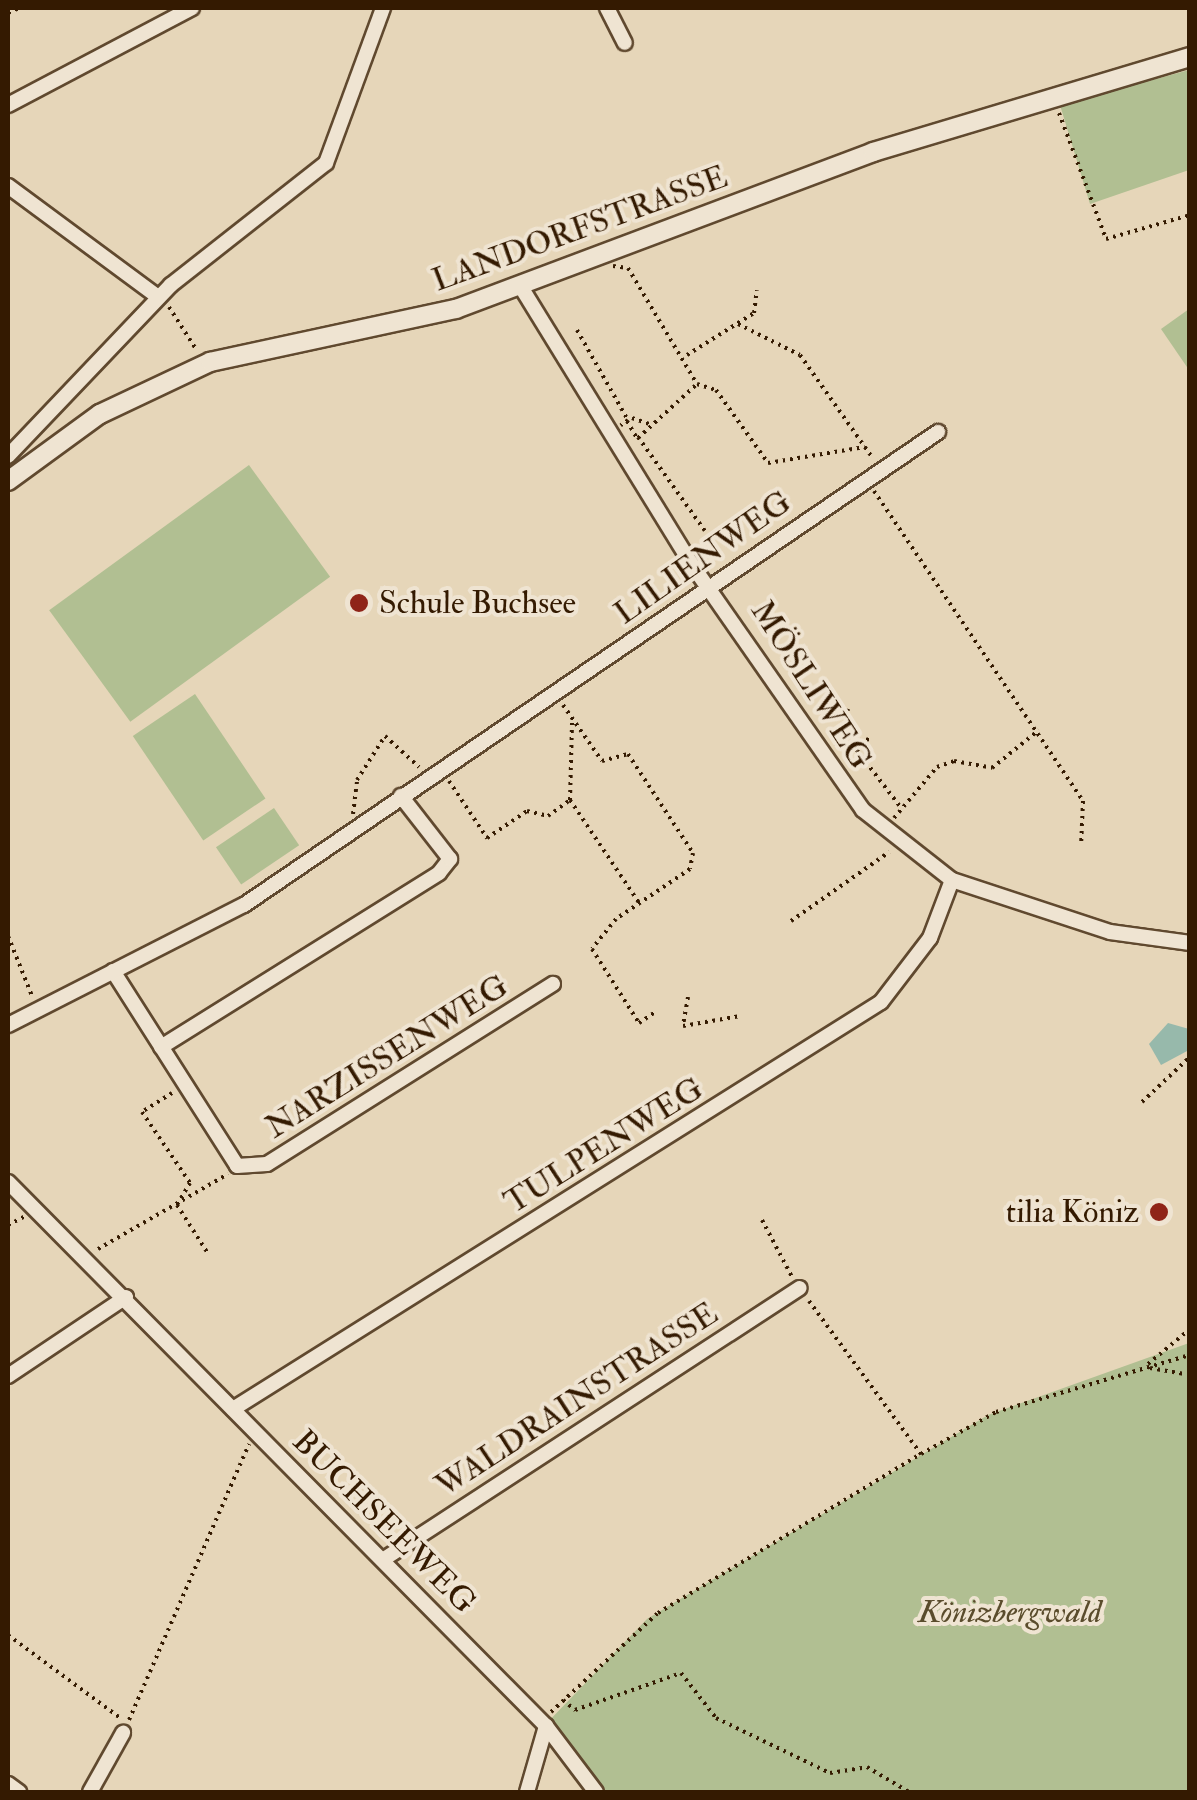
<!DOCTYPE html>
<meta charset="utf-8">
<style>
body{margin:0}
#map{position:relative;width:1197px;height:1800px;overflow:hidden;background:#e6d6b9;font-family:"IM FELL Double Pica",serif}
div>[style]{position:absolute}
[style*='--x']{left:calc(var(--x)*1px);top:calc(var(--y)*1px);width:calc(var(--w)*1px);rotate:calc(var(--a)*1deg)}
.green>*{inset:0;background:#b1bf92;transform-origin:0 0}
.water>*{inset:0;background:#97b9ab}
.path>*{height:4px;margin-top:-2px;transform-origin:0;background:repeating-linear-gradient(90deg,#341a01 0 2.5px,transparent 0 7.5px)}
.roads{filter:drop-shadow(2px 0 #60492f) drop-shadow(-2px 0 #60492f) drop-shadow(0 2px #60492f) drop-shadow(0 -2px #60492f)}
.minor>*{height:14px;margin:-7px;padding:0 7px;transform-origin:7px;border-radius:7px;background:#efe4d2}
.tertiary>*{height:18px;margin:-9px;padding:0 9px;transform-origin:9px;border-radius:9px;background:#efe4d2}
.dots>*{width:28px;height:28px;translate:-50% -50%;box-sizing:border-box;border:5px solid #efe4d2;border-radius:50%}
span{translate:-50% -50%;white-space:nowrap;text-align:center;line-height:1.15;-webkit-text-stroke:8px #efe4d2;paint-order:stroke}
.street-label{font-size:32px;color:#341a01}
.poi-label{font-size:32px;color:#341a01}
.left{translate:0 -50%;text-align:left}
.right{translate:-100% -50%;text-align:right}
.park-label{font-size:32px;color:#5a4c2c;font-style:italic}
.frame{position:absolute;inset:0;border:10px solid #341a01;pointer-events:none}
</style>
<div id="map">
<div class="green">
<i style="clip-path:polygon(1189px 70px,1189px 170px,1090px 204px,1060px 105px)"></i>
<i style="clip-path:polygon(1189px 309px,1189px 370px,1161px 329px)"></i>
<i style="left:249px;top:465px;width:138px;height:247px;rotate:54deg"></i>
<i style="left:195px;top:694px;width:126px;height:75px;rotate:56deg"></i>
<i style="left:274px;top:808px;width:45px;height:70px;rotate:56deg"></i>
<i style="clip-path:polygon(1189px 1343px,1189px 1792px,601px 1792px,545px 1725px,647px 1619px,988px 1415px)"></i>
</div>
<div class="water">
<i style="clip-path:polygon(1168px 1023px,1189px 1029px,1189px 1050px,1161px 1065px,1149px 1044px)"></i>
</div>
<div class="path">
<i style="--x:8;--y:13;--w:12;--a:-24"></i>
<i style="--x:1059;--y:113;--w:134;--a:69.5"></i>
<i style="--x:1106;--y:239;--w:87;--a:-15.9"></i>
<i style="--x:613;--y:266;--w:15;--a:8"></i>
<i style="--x:628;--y:268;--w:135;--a:59.3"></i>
<i style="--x:697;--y:384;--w:20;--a:18"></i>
<i style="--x:716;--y:390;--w:90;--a:54.5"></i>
<i style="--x:768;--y:463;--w:98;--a:-9.4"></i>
<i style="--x:169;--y:307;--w:50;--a:57.3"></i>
<i style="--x:738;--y:324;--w:69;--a:26.6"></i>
<i style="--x:800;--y:355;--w:125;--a:54.8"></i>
<i style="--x:577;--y:330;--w:103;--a:60.5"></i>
<i style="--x:628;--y:420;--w:9;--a:144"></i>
<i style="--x:687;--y:355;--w:79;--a:-32.1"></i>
<i style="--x:754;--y:313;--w:23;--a:-83"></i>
<i style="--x:632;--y:418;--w:18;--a:19"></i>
<i style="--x:627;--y:421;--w:20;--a:60"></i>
<i style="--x:638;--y:437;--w:115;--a:54.5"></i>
<i style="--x:638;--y:438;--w:80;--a:-42.5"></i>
<i style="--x:874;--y:491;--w:374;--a:56"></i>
<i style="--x:1083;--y:801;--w:45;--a:92.5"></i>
<i style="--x:563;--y:705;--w:68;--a:55.1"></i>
<i style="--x:602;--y:761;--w:27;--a:-15"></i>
<i style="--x:628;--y:754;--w:118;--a:56.7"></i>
<i style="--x:693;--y:853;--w:16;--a:101"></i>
<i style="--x:690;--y:869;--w:89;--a:146"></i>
<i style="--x:616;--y:919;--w:38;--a:129"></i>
<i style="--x:592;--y:949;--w:88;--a:57.6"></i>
<i style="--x:639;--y:1023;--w:18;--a:-34"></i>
<i style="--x:852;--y:744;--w:82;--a:52.4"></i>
<i style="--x:836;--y:746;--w:39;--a:-72"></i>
<i style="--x:837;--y:746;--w:35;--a:-12"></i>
<i style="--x:449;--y:781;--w:69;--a:56.3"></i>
<i style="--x:487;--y:838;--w:48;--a:-34"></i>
<i style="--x:527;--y:811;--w:22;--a:13"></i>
<i style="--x:548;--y:816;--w:27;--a:-36"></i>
<i style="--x:570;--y:800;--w:125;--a:56.1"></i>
<i style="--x:570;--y:800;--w:77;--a:-88.5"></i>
<i style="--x:353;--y:814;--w:34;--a:-83"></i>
<i style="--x:357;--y:780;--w:52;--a:-57.5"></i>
<i style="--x:385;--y:736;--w:46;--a:42.4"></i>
<i style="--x:894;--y:818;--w:67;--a:-49.9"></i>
<i style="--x:937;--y:767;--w:18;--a:-19"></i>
<i style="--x:954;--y:761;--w:39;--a:10"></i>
<i style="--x:992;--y:768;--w:60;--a:-39"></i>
<i style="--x:791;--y:921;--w:120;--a:-35.1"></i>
<i style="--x:8;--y:936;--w:65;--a:68.2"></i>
<i style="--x:688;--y:997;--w:29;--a:100"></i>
<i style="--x:683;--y:1026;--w:58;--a:-10"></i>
<i style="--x:172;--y:1093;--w:36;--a:148"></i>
<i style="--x:142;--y:1112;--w:86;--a:55.9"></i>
<i style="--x:190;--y:1183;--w:26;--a:121"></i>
<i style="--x:177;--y:1205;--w:59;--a:57.4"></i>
<i style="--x:1142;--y:1102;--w:66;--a:-43.2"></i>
<i style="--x:762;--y:1220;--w:64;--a:62.2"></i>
<i style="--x:8;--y:1225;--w:18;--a:-27"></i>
<i style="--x:98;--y:1249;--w:150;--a:-30"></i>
<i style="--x:809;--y:1301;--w:190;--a:53.8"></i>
<i style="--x:1148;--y:1364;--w:55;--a:-39.8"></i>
<i style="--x:1150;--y:1368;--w:41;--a:9.9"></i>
<i style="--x:8;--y:1635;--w:139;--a:36.5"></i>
<i style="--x:563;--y:1700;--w:16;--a:40"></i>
<i style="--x:575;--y:1710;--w:112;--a:-19.2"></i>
<i style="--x:681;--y:1673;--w:57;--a:52.1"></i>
<i style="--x:716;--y:1718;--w:127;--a:25.8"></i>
<i style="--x:830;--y:1773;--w:37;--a:-9"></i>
<i style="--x:867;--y:1767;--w:49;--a:30.8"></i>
<i style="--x:551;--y:1712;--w:146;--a:-42.8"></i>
<i style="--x:658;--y:1613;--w:307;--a:-31.2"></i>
<i style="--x:921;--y:1454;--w:86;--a:-29.2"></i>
<i style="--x:996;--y:1412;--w:202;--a:-16.4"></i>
<i style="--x:129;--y:1720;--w:301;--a:-66.5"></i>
</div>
<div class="roads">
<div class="minor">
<i style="--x:607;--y:8;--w:39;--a:63"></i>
<i style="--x:8;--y:105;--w:208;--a:-27.8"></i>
<i style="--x:8;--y:186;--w:187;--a:36.5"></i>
<i style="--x:521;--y:287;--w:323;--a:58.4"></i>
<i style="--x:690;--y:562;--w:302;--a:55.1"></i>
<i style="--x:863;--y:810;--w:113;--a:38.2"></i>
<i style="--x:952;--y:880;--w:166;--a:18.2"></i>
<i style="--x:1110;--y:932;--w:81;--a:7.8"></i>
<i style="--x:8;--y:456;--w:236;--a:-46.4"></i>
<i style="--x:171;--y:285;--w:197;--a:-38.2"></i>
<i style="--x:326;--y:163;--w:165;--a:-69.8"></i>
<i style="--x:113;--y:971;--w:231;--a:57.5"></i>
<i style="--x:237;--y:1166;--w:30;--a:-4"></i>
<i style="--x:267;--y:1164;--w:338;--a:-32.2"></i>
<i style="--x:8;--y:1025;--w:265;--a:-27"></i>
<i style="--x:244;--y:905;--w:840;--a:-34.28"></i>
<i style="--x:161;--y:1047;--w:328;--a:-32"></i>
<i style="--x:439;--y:873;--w:18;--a:-52"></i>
<i style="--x:450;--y:859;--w:80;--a:-127.9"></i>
<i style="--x:8;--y:1182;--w:765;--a:45.32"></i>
<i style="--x:546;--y:1726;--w:83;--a:52.9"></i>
<i style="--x:8;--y:1376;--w:142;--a:-33.8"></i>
<i style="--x:233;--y:1409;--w:765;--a:-32.13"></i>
<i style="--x:881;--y:1002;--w:81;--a:-52.6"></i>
<i style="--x:930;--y:938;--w:62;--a:-69.2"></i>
<i style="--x:384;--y:1559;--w:496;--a:-33.1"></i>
<i style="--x:8;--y:1784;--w:14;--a:36"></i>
<i style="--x:90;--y:1792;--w:68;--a:-60.8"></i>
<i style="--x:527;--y:1792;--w:69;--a:-73.9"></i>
</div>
<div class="tertiary">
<i style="--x:8;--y:481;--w:114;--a:-36.1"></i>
<i style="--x:100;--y:414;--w:122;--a:-25.3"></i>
<i style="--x:210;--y:362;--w:252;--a:-12.2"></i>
<i style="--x:456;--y:309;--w:446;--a:-20.6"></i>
<i style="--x:873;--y:152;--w:331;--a:-16.7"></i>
</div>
</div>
<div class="dots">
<i style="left:359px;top:603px;background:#8f2418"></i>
<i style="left:1159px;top:1212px;background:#8f2418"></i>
</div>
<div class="street-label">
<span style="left:580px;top:229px;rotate:-20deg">LANDORFSTRASSE</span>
<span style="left:703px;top:558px;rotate:-35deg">LILIENWEG</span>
<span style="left:811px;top:685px;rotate:57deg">MÖSLIWEG</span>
<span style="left:387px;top:1057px;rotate:-32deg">NARZISSENWEG</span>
<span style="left:604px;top:1146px;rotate:-32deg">TULPENWEG</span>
<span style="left:577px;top:1400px;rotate:-33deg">WALDRAINSTRASSE</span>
<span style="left:384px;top:1522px;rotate:45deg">BUCHSEEWEG</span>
</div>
<div class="poi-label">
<span class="left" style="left:379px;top:603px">Schule Buchsee</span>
<span class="right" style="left:1139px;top:1212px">tilia Köniz</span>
</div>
<div class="park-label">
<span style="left:1010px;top:1612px">Könizbergwald</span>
</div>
<div class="frame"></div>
</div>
